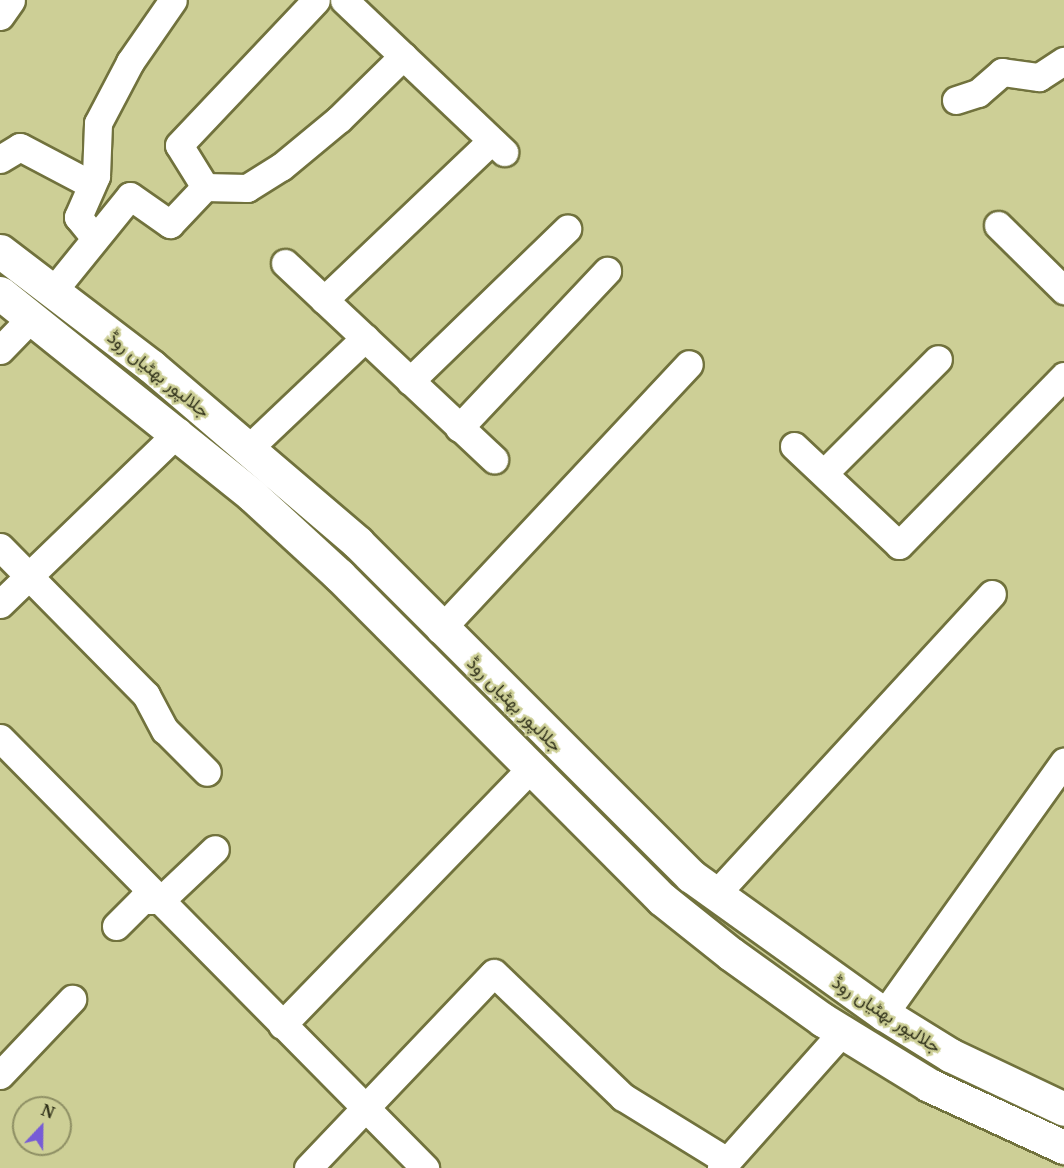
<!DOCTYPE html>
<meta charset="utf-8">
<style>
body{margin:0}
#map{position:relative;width:1064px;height:1168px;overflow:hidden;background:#cdcf96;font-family:"Noto Serif",Vazirmatn,serif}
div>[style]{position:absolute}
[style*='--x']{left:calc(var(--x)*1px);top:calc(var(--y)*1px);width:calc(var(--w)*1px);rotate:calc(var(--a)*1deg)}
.roads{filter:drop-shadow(2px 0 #71723d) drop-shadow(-2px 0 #71723d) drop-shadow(0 2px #71723d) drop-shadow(0 -2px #71723d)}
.minor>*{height:27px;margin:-13.5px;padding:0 13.5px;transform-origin:13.5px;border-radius:13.5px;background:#fff}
.primary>*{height:33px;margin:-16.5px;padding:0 16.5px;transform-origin:16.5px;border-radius:16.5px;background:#fff}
span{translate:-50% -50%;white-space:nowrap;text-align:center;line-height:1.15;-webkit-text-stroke:5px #cdcf96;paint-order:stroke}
.street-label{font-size:18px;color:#2f3019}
.north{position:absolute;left:12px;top:1096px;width:60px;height:60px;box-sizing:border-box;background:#cdcf96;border:2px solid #8e8f64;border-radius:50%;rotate:22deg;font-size:16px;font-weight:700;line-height:24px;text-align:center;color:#2f3019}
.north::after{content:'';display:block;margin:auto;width:21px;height:27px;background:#775cd6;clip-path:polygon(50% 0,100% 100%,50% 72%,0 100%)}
</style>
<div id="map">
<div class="roads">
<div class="minor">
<i style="--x:344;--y:0;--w:221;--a:43.5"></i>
<i style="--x:0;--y:16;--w:19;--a:-55"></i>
<i style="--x:956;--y:100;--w:23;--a:-18"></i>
<i style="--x:978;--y:93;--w:32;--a:-41"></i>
<i style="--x:1002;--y:72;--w:37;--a:8"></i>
<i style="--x:1039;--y:77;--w:30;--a:-33"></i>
<i style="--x:0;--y:159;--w:23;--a:-31"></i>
<i style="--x:20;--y:147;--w:81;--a:27.8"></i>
<i style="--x:205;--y:187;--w:49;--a:-121.8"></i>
<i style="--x:179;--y:145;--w:199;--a:-46.6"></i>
<i style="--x:998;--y:225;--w:93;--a:44.6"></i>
<i style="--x:95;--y:238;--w:27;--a:-129"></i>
<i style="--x:78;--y:217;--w:45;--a:-66.3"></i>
<i style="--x:96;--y:176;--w:53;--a:-87.8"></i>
<i style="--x:98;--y:123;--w:69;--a:-62.3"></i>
<i style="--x:130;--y:62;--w:75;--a:-55.3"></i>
<i style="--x:285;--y:263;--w:287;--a:43.2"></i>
<i style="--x:53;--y:291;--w:122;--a:-51"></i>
<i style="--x:130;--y:196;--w:49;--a:35"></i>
<i style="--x:170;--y:224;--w:51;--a:-46.6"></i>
<i style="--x:205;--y:187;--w:42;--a:1.4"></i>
<i style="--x:247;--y:188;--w:40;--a:-32"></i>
<i style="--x:281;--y:167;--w:75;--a:-39.6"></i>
<i style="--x:339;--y:119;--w:90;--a:-44.5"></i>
<i style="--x:324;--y:300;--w:231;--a:-43.6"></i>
<i style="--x:0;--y:350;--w:47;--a:-45.9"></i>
<i style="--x:410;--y:381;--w:219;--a:-44.1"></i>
<i style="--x:459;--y:428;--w:216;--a:-46.7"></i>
<i style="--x:794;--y:446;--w:144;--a:43.3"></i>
<i style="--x:899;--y:545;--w:236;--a:-45.7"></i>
<i style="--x:249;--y:448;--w:160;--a:-43.5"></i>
<i style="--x:824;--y:473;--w:161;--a:-45"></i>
<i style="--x:0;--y:547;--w:208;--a:45.4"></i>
<i style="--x:146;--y:695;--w:40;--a:62"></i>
<i style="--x:165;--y:730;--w:59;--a:45"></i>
<i style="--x:0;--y:604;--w:248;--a:-44"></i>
<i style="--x:440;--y:630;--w:364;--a:-46.9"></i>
<i style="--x:0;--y:738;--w:605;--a:45.34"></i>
<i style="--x:715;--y:895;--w:409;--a:-47.4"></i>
<i style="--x:116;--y:926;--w:37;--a:-45"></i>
<i style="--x:142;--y:900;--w:19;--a:0"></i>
<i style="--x:161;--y:900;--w:74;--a:-43.4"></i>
<i style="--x:884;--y:1014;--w:310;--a:-54.5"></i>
<i style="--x:282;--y:1025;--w:358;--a:-45.9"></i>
<i style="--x:0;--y:1075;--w:105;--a:-46.5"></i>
<i style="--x:308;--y:1168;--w:269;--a:-46.4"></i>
<i style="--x:494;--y:973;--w:179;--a:43.9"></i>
<i style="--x:623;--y:1097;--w:122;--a:31.6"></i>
<i style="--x:721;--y:1168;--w:182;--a:-48.3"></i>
</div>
<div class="primary">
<i style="--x:0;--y:251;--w:190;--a:37.3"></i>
<i style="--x:151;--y:366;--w:272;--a:40.5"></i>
<i style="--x:358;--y:543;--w:471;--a:45"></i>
<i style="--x:691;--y:876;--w:237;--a:35.6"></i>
<i style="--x:884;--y:1014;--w:78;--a:31.8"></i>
<i style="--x:950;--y:1055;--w:126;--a:25.3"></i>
<i style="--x:0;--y:293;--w:324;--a:38.7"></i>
<i style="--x:253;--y:496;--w:117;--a:42.6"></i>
<i style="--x:339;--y:575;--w:457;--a:45.1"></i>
<i style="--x:662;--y:899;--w:88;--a:38.6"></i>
<i style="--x:731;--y:954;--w:113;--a:35.7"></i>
<i style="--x:823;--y:1020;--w:124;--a:31.5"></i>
<i style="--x:929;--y:1085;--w:149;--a:24.7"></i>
</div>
</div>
<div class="street-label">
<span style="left:159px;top:374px;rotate:39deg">جلالپور بھٹیاں روڈ</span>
<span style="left:515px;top:704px;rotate:45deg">جلالپور بھٹیاں روڈ</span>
<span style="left:887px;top:1014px;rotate:33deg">جلالپور بھٹیاں روڈ</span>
</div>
<div class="north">N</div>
</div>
